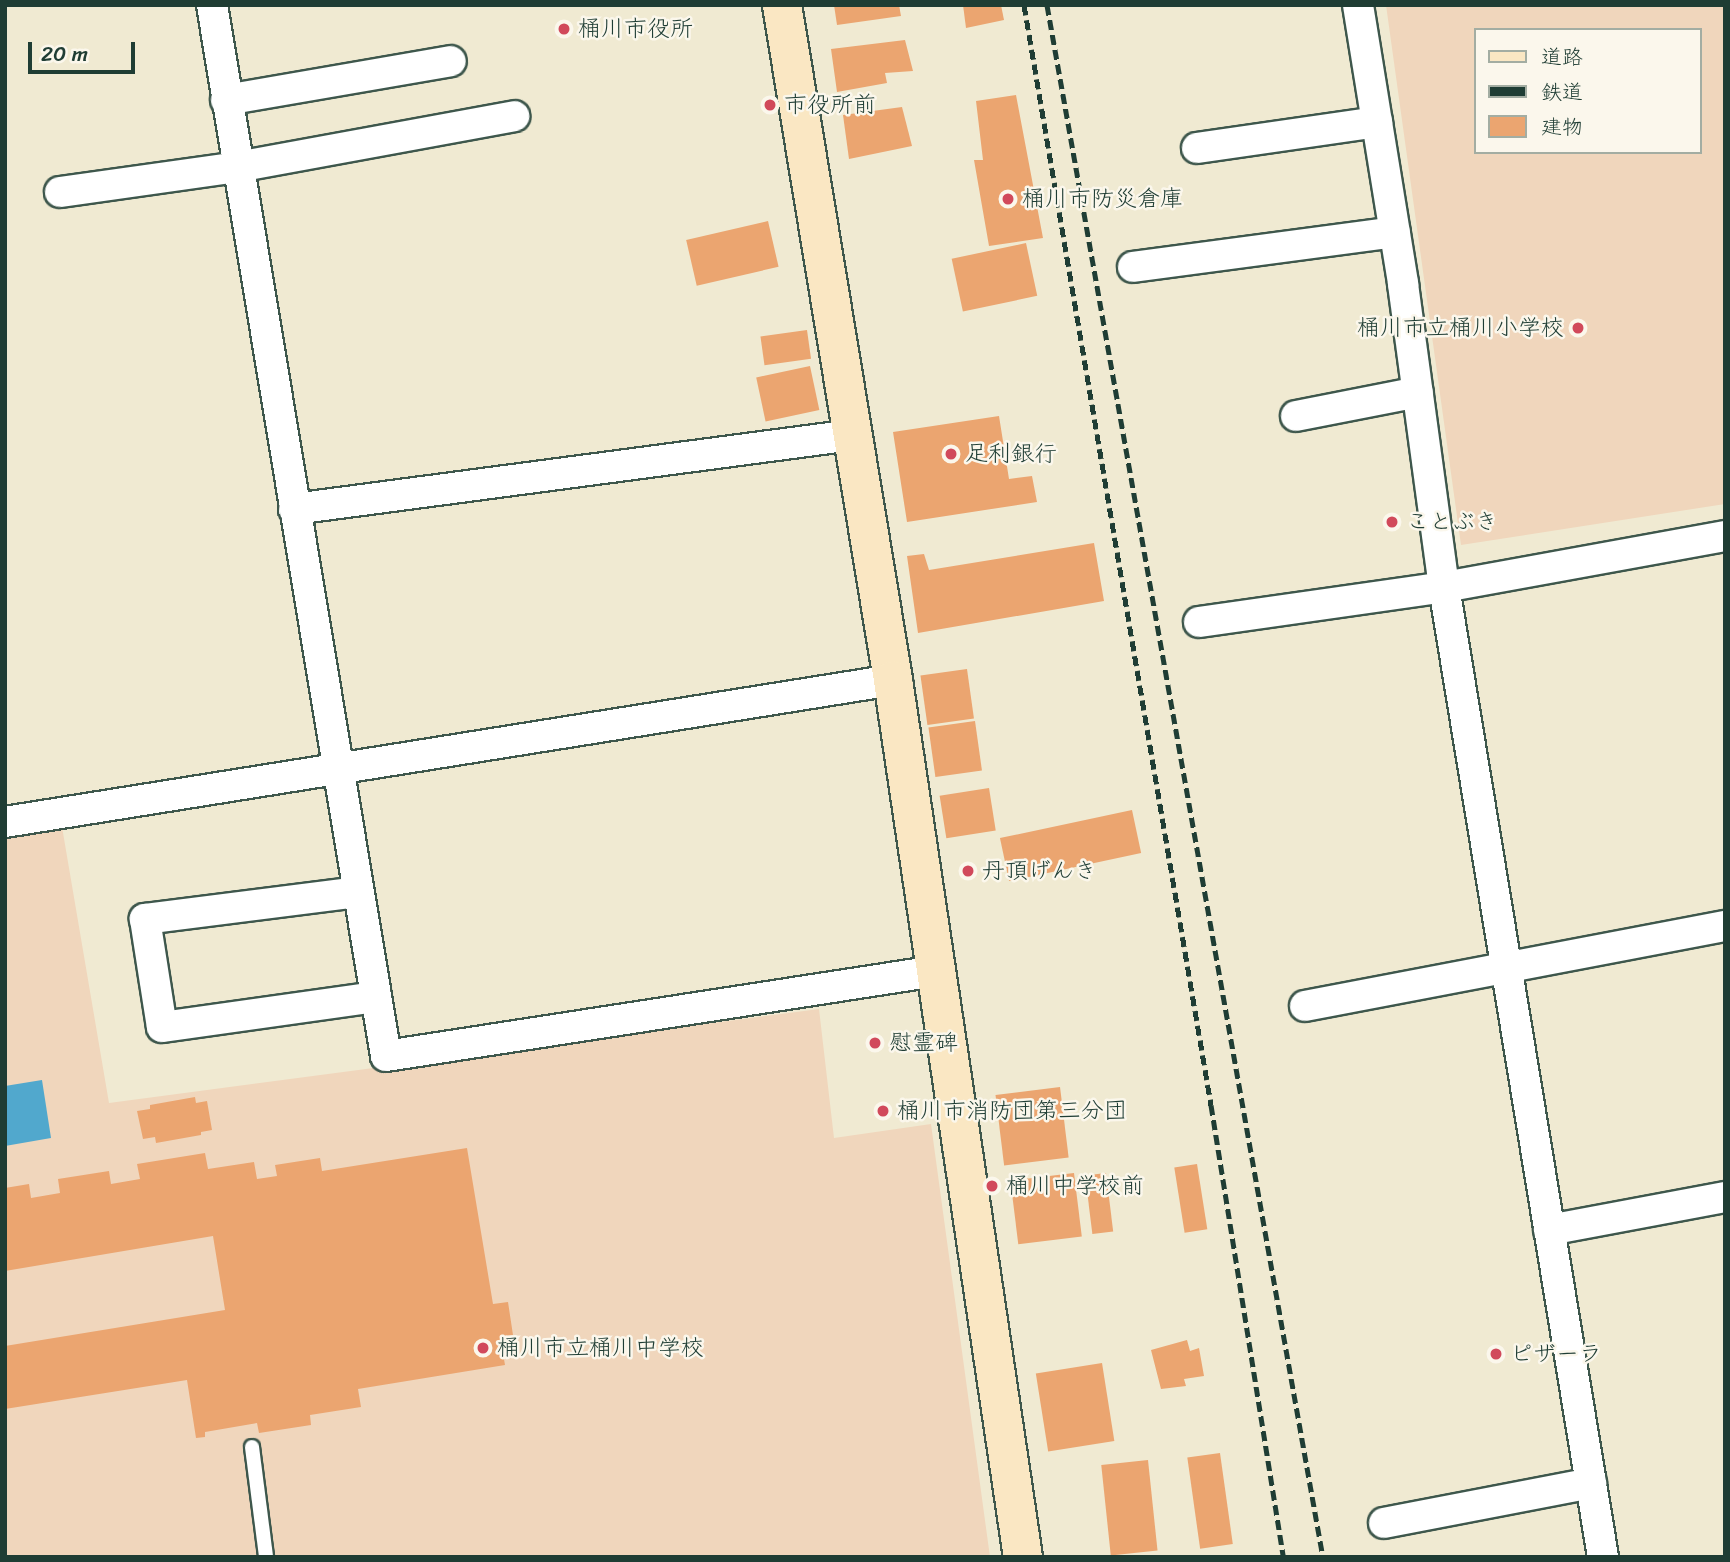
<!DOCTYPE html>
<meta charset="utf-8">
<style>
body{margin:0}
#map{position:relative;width:1730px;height:1562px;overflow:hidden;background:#f0ead2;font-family:Sriracha,"Klee One",sans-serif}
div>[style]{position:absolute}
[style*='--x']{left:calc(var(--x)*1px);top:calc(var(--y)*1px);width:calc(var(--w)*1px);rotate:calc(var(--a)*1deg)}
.built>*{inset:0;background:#f0d6bc}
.water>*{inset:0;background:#51a8cd}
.building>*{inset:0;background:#eba570;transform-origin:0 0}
.roads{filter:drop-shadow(2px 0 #3e574c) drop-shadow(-2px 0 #3e574c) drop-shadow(0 2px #3e574c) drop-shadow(0 -2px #3e574c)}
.lane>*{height:14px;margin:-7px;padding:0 7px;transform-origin:7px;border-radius:7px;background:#fff}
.street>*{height:30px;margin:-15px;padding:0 15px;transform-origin:15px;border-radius:15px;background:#fff}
.secondary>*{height:38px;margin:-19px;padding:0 19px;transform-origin:19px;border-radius:19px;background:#fae7c3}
.rail>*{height:5px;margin-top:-2.5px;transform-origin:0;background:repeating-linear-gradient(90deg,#1f3d34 0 10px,transparent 0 15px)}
.dots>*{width:19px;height:19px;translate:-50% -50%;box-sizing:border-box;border:4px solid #fbf7ec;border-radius:50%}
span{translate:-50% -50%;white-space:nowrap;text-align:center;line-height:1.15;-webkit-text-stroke:5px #fbf7ec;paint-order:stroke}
.poi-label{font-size:23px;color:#1f3d34}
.left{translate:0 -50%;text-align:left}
.right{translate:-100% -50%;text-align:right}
.frame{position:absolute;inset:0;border:7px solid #1f3d34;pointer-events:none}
.legend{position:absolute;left:1474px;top:28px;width:228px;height:126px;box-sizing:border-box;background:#fbf7ec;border:2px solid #a3ada2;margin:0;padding:9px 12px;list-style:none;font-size:21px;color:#1f3d34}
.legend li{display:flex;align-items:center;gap:14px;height:35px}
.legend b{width:35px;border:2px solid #a3ada2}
.scale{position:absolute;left:28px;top:42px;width:107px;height:32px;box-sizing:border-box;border:4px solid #1f3d34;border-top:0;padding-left:9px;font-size:21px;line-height:24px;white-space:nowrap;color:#1f3d34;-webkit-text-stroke:5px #fbf7ec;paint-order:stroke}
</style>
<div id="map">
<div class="built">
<i style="clip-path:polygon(evenodd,1386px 5px,1725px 5px,1725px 504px,1461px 545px,1386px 5px,1476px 30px,1700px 30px,1700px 152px,1476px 152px,1476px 30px)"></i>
<i style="clip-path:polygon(61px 821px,109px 1103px,819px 1009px,834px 1138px,931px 1124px,990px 1557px,5px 1557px,5px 831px)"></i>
</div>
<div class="water">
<i style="clip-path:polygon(42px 1080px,51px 1138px,5px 1146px,5px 1086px)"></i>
</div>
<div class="building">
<i style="clip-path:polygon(834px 5px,899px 5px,901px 16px,837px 25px)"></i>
<i style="clip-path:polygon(963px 5px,1001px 5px,1004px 20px,966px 28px)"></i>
<i style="clip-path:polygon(905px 40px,913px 71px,885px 73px,887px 83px,837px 92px,831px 49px)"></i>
<i style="clip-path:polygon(1016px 95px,1043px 238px,989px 246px,974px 160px,983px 160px,976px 101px)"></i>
<i style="clip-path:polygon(902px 107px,912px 146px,849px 159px,843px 115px)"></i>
<i style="left:768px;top:221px;width:47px;height:84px;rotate:77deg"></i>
<i style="left:1026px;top:243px;width:54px;height:76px;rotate:78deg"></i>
<i style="left:807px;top:330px;width:29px;height:47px;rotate:82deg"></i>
<i style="left:810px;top:366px;width:45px;height:55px;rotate:78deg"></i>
<i style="clip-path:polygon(999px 416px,1009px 479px,1032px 476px,1037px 502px,907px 522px,893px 432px)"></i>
<i style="clip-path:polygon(1094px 543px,1104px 601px,918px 633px,907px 556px,924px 554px,929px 570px)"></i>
<i style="left:967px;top:669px;width:50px;height:47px;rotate:82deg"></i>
<i style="left:975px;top:721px;width:50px;height:47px;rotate:82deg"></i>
<i style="left:989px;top:788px;width:43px;height:50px;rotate:81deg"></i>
<i style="left:1132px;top:810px;width:44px;height:135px;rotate:78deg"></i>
<i style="left:1060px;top:1087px;width:71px;height:65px;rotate:83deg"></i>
<i style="clip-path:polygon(195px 1097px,196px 1103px,207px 1101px,212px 1130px,201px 1132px,201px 1135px,156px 1143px,155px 1137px,143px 1139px,137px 1111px,150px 1109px,150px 1105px)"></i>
<i style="clip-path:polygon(467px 1148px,493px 1304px,508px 1302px,513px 1335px,500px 1336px,505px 1365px,358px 1389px,361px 1407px,310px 1415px,311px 1425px,259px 1433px,257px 1423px,205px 1432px,205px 1437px,196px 1438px,187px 1380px,5px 1409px,5px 1346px,225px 1310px,213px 1236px,5px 1271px,5px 1188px,29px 1184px,31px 1198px,60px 1193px,58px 1179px,109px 1171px,111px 1184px,140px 1179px,137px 1164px,205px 1153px,208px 1169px,254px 1162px,257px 1179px,277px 1176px,275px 1165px,320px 1158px,322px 1171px)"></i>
<i style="left:1197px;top:1164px;width:66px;height:23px;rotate:81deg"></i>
<i style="left:1074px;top:1173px;width:64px;height:64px;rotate:83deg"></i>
<i style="left:1106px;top:1173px;width:59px;height:21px;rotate:83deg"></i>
<i style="clip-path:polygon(1187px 1340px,1190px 1351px,1199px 1348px,1204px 1376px,1184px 1379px,1186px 1386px,1161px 1389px,1151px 1350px)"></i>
<i style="left:1102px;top:1363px;width:79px;height:67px;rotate:81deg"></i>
<i style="left:1220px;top:1453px;width:92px;height:33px;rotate:82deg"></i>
<i style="left:1148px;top:1460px;width:91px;height:47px;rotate:84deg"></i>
</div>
<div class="roads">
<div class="lane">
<i style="--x:252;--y:1447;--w:111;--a:82.7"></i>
</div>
<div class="street">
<i style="--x:212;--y:5;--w:1065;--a:80.6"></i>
<i style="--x:386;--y:1056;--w:557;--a:-8.79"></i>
<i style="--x:1358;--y:5;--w:283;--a:80.8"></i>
<i style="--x:1403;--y:284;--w:306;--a:82.3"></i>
<i style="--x:1444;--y:587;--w:983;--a:80.69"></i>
<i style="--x:226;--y:100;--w:228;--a:-9.8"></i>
<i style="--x:1197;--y:148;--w:182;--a:-8.2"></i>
<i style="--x:60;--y:192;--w:179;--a:-8"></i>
<i style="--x:237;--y:167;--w:282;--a:-10.4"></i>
<i style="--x:1133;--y:267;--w:264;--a:-7.6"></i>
<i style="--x:1296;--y:416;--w:124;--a:-11.1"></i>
<i style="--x:294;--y:509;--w:563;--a:-7.55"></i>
<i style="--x:1199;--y:622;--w:247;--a:-8.1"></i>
<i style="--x:1444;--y:587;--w:286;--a:-10.3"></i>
<i style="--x:5;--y:822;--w:899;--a:-9.09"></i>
<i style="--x:358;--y:892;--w:215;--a:172.8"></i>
<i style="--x:145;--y:919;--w:109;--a:81.1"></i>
<i style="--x:162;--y:1027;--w:216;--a:-8"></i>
<i style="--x:1305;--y:1006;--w:428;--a:-10.8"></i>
<i style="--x:1549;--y:1230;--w:179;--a:-10.6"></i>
<i style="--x:1384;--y:1523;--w:211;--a:-10.9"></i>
</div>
<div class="secondary">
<i style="--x:782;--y:5;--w:684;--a:80.66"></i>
<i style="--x:893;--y:680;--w:887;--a:81.57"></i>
</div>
</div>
<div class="rail">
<i style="--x:1024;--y:5;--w:1116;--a:80.35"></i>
<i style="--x:1211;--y:1105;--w:458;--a:80.9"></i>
<i style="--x:1047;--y:5;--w:1576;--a:79.92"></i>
</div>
<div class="dots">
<i style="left:564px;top:29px;background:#d1495b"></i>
<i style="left:770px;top:105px;background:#d1495b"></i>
<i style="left:1008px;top:199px;background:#d1495b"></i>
<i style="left:1578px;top:328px;background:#d1495b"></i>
<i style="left:951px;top:454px;background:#d1495b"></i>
<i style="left:1392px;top:522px;background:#d1495b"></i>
<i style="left:968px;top:871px;background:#d1495b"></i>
<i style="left:875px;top:1043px;background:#d1495b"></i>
<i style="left:883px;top:1111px;background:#d1495b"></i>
<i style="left:992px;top:1186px;background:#d1495b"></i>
<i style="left:483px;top:1348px;background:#d1495b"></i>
<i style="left:1496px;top:1354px;background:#d1495b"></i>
</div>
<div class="poi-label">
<span class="left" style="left:578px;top:29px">桶川市役所</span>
<span class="left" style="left:784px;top:105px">市役所前</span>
<span class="left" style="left:1022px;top:199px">桶川市防災倉庫</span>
<span class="right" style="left:1564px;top:328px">桶川市立桶川小学校</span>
<span class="left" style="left:965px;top:454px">足利銀行</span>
<span class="left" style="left:1406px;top:522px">ことぶき</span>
<span class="left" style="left:982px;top:871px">丹頂げんき</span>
<span class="left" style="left:889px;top:1043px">慰霊碑</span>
<span class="left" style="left:897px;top:1111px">桶川市消防団第三分団</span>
<span class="left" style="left:1006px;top:1186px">桶川中学校前</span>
<span class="left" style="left:497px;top:1348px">桶川市立桶川中学校</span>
<span class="left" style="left:1510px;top:1354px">ピザーラ</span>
</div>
<div class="frame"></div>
<ul class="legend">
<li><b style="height:9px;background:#fae7c3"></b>道路</li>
<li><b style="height:9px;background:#1f3d34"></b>鉄道</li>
<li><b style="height:19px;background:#eba570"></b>建物</li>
</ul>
<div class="scale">20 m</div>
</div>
